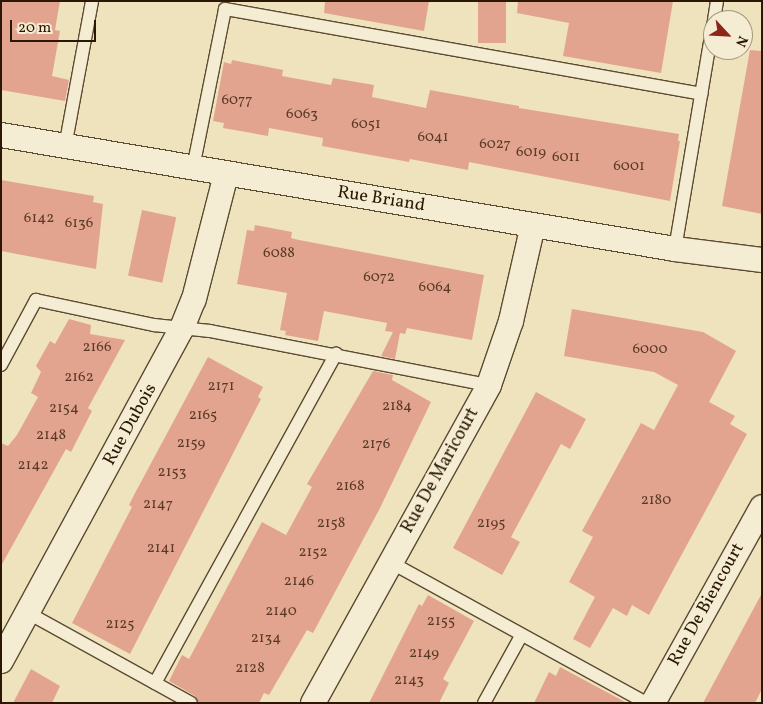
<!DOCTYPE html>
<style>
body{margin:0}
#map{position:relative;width:763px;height:704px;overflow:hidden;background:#eee3bc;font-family:Vollkorn,serif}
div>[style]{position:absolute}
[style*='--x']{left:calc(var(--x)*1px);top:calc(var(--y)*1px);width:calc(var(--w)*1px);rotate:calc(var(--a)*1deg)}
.building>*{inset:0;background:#e3a48f;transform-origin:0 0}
.roads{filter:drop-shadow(1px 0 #5c4a31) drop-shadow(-1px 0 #5c4a31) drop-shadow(0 1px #5c4a31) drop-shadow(0 -1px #5c4a31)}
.service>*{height:12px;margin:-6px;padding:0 6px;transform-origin:6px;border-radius:6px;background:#f4edd3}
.minor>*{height:24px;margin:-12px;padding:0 12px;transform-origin:12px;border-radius:12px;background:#f4edd3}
span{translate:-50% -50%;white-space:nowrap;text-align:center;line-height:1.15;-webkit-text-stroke:4px #f4edd3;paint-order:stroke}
.number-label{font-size:15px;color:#593a26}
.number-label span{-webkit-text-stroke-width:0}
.street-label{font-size:18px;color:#2b1703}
.frame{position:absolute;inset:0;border:2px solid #2b1703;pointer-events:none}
.north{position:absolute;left:703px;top:10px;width:50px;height:50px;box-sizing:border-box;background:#f4edd3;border:1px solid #a49780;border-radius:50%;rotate:115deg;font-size:14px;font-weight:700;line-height:20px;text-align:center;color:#2b1703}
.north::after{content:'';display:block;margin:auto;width:18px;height:22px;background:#8f2418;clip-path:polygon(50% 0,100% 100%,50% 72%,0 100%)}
.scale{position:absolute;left:10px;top:20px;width:86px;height:22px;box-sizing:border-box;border:2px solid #2b1703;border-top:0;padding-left:6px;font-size:15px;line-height:18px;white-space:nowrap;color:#2b1703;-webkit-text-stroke:4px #f4edd3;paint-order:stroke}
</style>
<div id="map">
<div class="building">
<i style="clip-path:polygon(1px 1px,60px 1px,55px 30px,60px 31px,52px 76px,69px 80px,65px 101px,1px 90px)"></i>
<i style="clip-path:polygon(325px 1px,429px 1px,424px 31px,324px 13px)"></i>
<i style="left:478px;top:1px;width:28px;height:42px"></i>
<i style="clip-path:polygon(518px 1px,673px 1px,661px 73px,563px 56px,569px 23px,517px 13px)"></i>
<i style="clip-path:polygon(750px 50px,762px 51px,762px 214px,722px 206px)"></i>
<i style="clip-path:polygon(232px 60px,283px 70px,282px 76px,331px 85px,333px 78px,374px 85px,372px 97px,426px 108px,430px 90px,519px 106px,519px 108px,679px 134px,678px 141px,680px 141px,670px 201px,469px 162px,468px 170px,410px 159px,409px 162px,322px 146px,323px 138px,269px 128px,268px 136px,223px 128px,224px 123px,213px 121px,224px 62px,231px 64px)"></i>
<i style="clip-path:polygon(1px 180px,94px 196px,93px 202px,103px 204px,96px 269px,1px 251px)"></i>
<i style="left:142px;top:210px;width:35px;height:67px;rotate:12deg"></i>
<i style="clip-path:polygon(255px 225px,292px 232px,291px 238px,299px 240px,484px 275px,472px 340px,407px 328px,405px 334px,400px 333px,395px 359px,381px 356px,393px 332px,385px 331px,387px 323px,324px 311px,318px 341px,285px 335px,286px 331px,280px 330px,287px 293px,237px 284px,247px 230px,254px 231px)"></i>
<i style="clip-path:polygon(572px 309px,703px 332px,736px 351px,709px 402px,735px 416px,730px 424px,747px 434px,649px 615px,632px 605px,627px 616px,613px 608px,590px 648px,573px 639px,595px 597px,569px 582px,593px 537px,582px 531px,641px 423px,654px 430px,678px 385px,654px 372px,564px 356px)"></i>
<i style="clip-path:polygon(69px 319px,91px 325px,90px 334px,125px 340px,88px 408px,92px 411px,71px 452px,66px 449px,1px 566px,1px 443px,8px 446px,17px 435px,38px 397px,31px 393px,41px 372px,36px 366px,50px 341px,55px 344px)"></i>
<i style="clip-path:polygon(208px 357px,263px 387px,258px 397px,261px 399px,130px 654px,72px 623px,132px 507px,129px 505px,134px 495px)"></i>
<i style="clip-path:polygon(373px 371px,393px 375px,392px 380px,431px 402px,380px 508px,313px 633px,307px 630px,269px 695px,264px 693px,259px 703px,199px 703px,195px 696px,169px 681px,182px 655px,189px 659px,262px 522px,286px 535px,312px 487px,307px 484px)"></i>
<i style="clip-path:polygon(536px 392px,586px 419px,570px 449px,561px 444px,511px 537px,520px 542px,502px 575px,453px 548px)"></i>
<i style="clip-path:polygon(762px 593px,762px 689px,755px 703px,703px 703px)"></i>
<i style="clip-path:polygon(428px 595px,474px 621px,443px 679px,449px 683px,439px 703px,369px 703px,419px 604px,422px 606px)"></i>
<i style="clip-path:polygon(560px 667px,627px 703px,534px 703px,549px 672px,556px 676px)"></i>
<i style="clip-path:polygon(31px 669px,60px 686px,52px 703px,13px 703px)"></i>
</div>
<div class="roads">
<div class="service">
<i style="--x:714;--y:20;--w:19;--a:-81"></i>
<i style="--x:65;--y:147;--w:148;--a:-79.5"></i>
<i style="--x:193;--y:168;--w:162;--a:-78.6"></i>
<i style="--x:225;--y:9;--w:484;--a:10.1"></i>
<i style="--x:675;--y:249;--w:227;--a:-80.4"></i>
<i style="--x:1;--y:365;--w:74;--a:-61.7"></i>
<i style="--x:36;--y:300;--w:121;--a:12"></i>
<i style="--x:154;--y:325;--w:56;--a:6.1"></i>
<i style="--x:210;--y:331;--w:284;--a:11"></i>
<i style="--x:390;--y:562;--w:292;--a:28.8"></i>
<i style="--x:28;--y:613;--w:186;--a:28.9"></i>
<i style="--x:155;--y:683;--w:376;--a:-61.2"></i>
<i style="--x:484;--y:703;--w:77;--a:-61.1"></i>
</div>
<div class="minor">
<i style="--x:1;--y:135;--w:684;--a:9.6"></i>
<i style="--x:675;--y:249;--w:88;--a:7.2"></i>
<i style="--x:1;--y:661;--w:379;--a:-61.5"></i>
<i style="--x:182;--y:328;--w:31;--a:-68"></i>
<i style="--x:194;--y:299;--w:129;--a:-75.6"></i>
<i style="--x:313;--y:703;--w:363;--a:-61"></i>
<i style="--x:489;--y:385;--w:68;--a:-71"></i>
<i style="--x:511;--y:321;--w:98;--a:-77.1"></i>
<i style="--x:653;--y:703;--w:224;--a:-60.9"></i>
</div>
</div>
<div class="number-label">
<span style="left:237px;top:101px">6077</span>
<span style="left:302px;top:115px">6063</span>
<span style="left:366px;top:125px">6051</span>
<span style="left:433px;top:138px">6041</span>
<span style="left:495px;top:145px">6027</span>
<span style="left:531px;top:153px">6019</span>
<span style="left:566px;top:158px">6011</span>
<span style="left:629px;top:167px">6001</span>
<span style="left:39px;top:219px">6142</span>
<span style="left:79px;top:224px">6136</span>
<span style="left:279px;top:254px">6088</span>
<span style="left:379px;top:278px">6072</span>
<span style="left:435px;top:288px">6064</span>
<span style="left:97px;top:348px">2166</span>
<span style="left:650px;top:350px">6000</span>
<span style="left:79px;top:378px">2162</span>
<span style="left:221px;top:387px">2171</span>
<span style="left:397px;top:407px">2184</span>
<span style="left:64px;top:409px">2154</span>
<span style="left:203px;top:416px">2165</span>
<span style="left:51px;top:436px">2148</span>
<span style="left:191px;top:444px">2159</span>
<span style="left:376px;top:445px">2176</span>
<span style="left:33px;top:466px">2142</span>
<span style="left:172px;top:473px">2153</span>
<span style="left:350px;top:487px">2168</span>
<span style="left:656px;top:501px">2180</span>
<span style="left:158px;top:505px">2147</span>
<span style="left:331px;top:524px">2158</span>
<span style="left:491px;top:524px">2195</span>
<span style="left:161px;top:549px">2141</span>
<span style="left:313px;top:553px">2152</span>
<span style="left:299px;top:582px">2146</span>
<span style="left:281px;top:612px">2140</span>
<span style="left:441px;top:622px">2155</span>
<span style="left:120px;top:625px">2125</span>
<span style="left:266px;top:639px">2134</span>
<span style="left:424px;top:654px">2149</span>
<span style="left:250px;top:669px">2128</span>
<span style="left:409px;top:681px">2143</span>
</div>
<div class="street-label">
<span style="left:381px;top:200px;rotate:9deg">Rue Briand</span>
<span style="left:131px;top:425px;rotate:-61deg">Rue Dubois</span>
<span style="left:441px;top:471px;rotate:-61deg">Rue De Maricourt</span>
<span style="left:707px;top:605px;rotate:-61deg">Rue De Biencourt</span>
</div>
<div class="frame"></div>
<div class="north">N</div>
<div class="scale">20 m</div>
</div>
